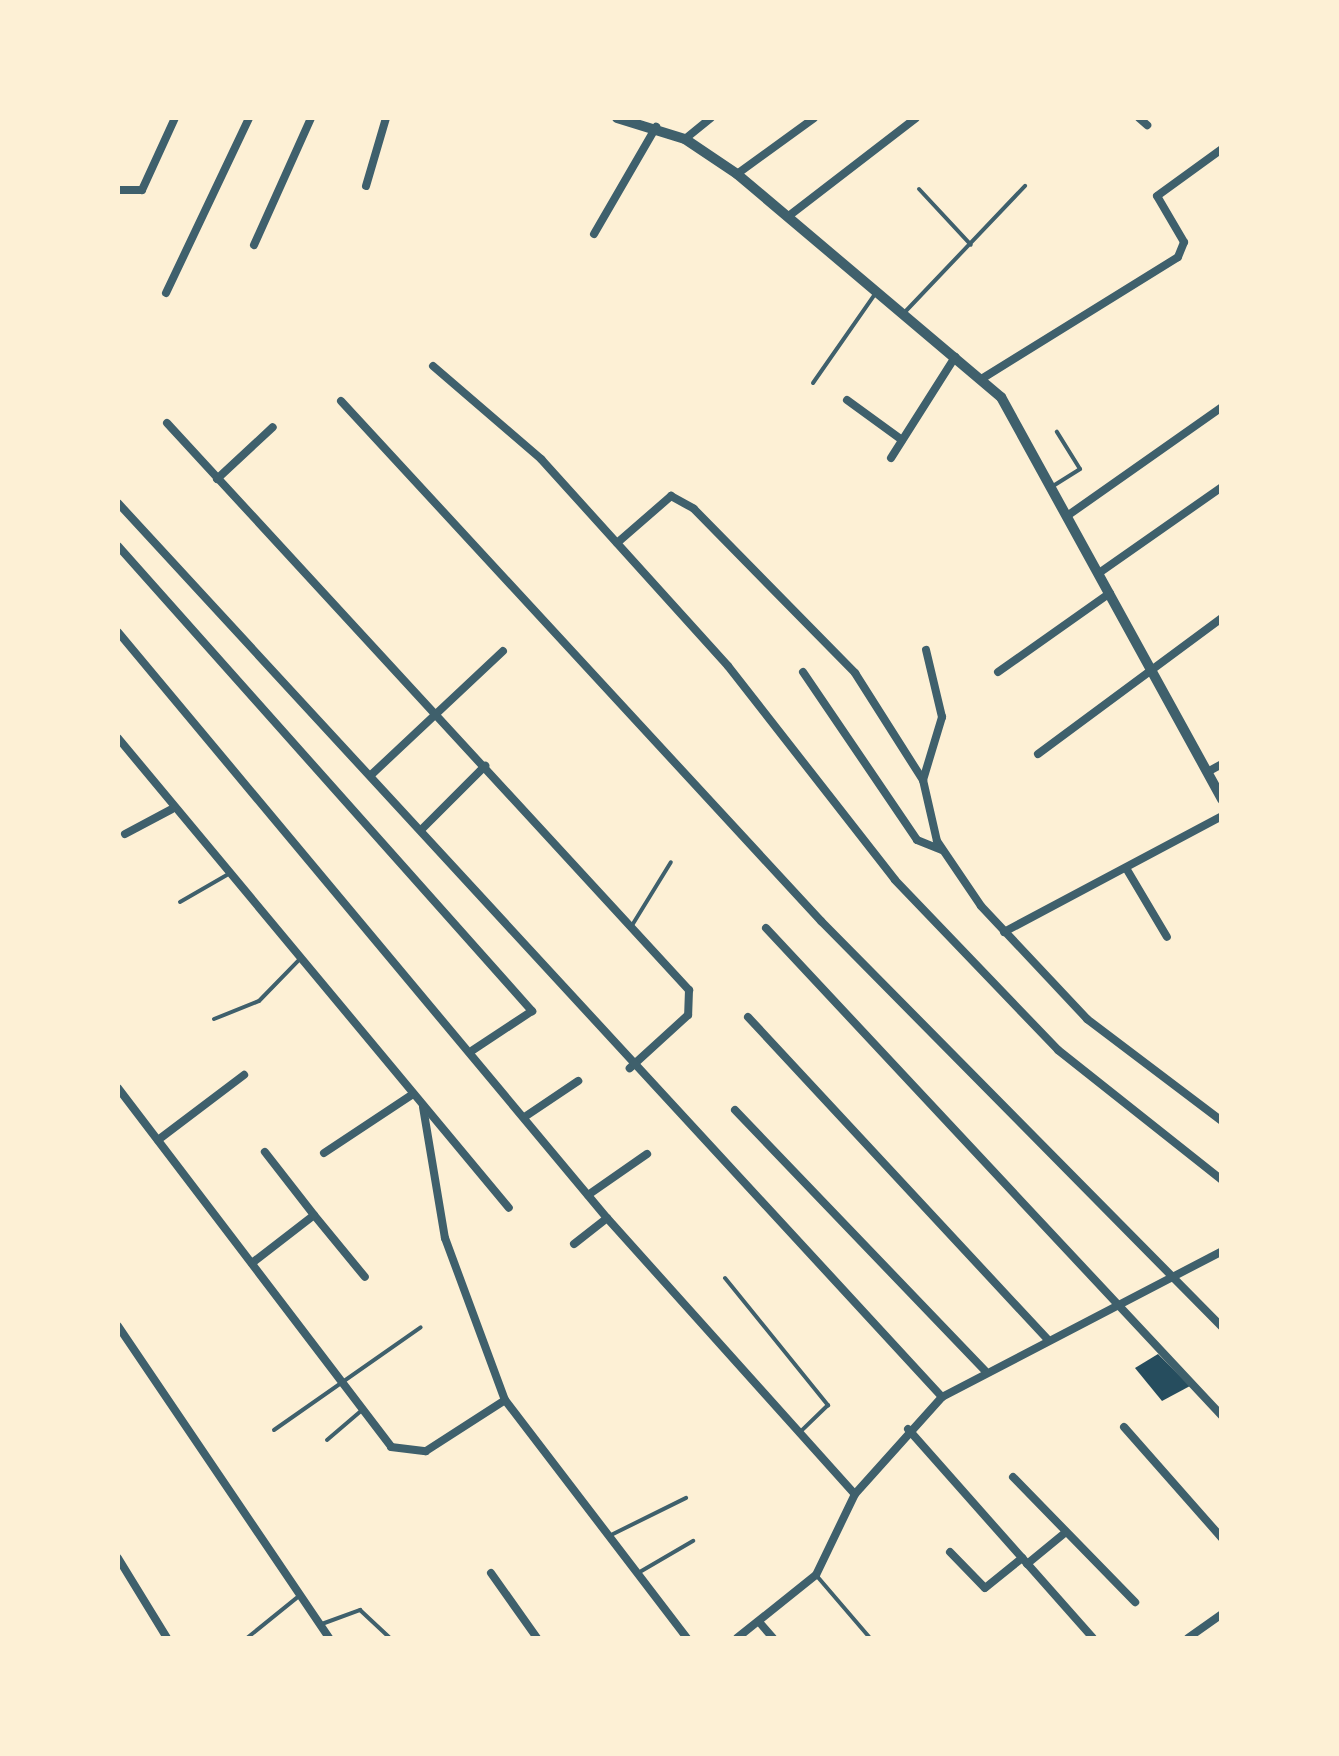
<!DOCTYPE html>
<style>
body{margin:0}
#map{position:relative;width:1339px;height:1756px;overflow:hidden;background:#fdf0d5;font-family:"DM Sans",sans-serif}
div>[style]{position:absolute}
[style*='--x']{left:calc(var(--x)*1px);top:calc(var(--y)*1px);width:calc(var(--w)*1px);rotate:calc(var(--a)*1deg)}
.building>*{inset:0;background:#264d5e}
.service>*{height:4px;margin:-2px;padding:0 2px;transform-origin:2px;border-radius:2px;background:#3f606c}
.minor>*{height:8px;margin:-4px;padding:0 4px;transform-origin:4px;border-radius:4px;background:#3f606c}
.tertiary>*{height:10px;margin:-5px;padding:0 5px;transform-origin:5px;border-radius:5px;background:#3f606c}
span{translate:-50% -50%;white-space:nowrap;text-align:center;line-height:1.15;-webkit-text-stroke:8px #fdf0d5;paint-order:stroke}
.frame{position:absolute;inset:0;border:120px solid #fdf0d5;pointer-events:none}
</style>
<div id="map">
<div class="building">
<i style="clip-path:polygon(1158px 1354px,1190px 1386px,1162px 1401px,1135px 1368px)"></i>
</div>
<div class="service">
<i style="--x:919;--y:189;--w:76;--a:47.1"></i>
<i style="--x:903;--y:314;--w:177;--a:-46.4"></i>
<i style="--x:813;--y:383;--w:108;--a:-55.1"></i>
<i style="--x:1053;--y:486;--w:32;--a:-32"></i>
<i style="--x:1080;--y:469;--w:44;--a:-121.9"></i>
<i style="--x:180;--y:902;--w:54;--a:-29.9"></i>
<i style="--x:631;--y:927;--w:76;--a:-58.4"></i>
<i style="--x:214;--y:1019;--w:48;--a:-21.8"></i>
<i style="--x:259;--y:1001;--w:57;--a:-45.7"></i>
<i style="--x:725;--y:1278;--w:164;--a:51"></i>
<i style="--x:828;--y:1405;--w:39;--a:136"></i>
<i style="--x:274;--y:1430;--w:179;--a:-35"></i>
<i style="--x:327;--y:1440;--w:45;--a:-40.5"></i>
<i style="--x:609;--y:1536;--w:86;--a:-26.3"></i>
<i style="--x:638;--y:1573;--w:64;--a:-30.2"></i>
<i style="--x:816;--y:1575;--w:83;--a:49.4"></i>
<i style="--x:319;--y:1625;--w:44;--a:-20.1"></i>
<i style="--x:360;--y:1610;--w:41;--a:43"></i>
<i style="--x:247;--y:1638;--w:67;--a:-38.9"></i>
</div>
<div class="minor">
<i style="--x:1139;--y:118;--w:11;--a:41"></i>
<i style="--x:685;--y:139;--w:33;--a:-39"></i>
<i style="--x:737;--y:174;--w:95;--a:-36"></i>
<i style="--x:366;--y:186;--w:71;--a:-73.6"></i>
<i style="--x:118;--y:190;--w:24;--a:0"></i>
<i style="--x:142;--y:190;--w:79;--a:-65.4"></i>
<i style="--x:790;--y:215;--w:159;--a:-37.6"></i>
<i style="--x:594;--y:234;--w:124;--a:-59.9"></i>
<i style="--x:254;--y:245;--w:139;--a:-65.8"></i>
<i style="--x:166;--y:293;--w:194;--a:-64.6"></i>
<i style="--x:433;--y:366;--w:143;--a:40.7"></i>
<i style="--x:541;--y:459;--w:279;--a:47.9"></i>
<i style="--x:728;--y:666;--w:271;--a:52"></i>
<i style="--x:895;--y:880;--w:236;--a:46.2"></i>
<i style="--x:1058;--y:1050;--w:209;--a:38.4"></i>
<i style="--x:983;--y:378;--w:229;--a:-31.8"></i>
<i style="--x:1178;--y:257;--w:16;--a:-68"></i>
<i style="--x:1184;--y:242;--w:53;--a:-120.4"></i>
<i style="--x:1157;--y:196;--w:80;--a:-35.9"></i>
<i style="--x:847;--y:400;--w:68;--a:36"></i>
<i style="--x:341;--y:401;--w:708;--a:47.29"></i>
<i style="--x:821;--y:921;--w:571;--a:45.35"></i>
<i style="--x:167;--y:423;--w:771;--a:47.37"></i>
<i style="--x:689;--y:990;--w:25;--a:92"></i>
<i style="--x:688;--y:1015;--w:79;--a:137.6"></i>
<i style="--x:891;--y:458;--w:120;--a:-57.6"></i>
<i style="--x:217;--y:479;--w:76;--a:-42.9"></i>
<i style="--x:118;--y:503;--w:1216;--a:47.33"></i>
<i style="--x:1067;--y:516;--w:189;--a:-35.1"></i>
<i style="--x:617;--y:543;--w:72;--a:-41"></i>
<i style="--x:671;--y:496;--w:26;--a:29"></i>
<i style="--x:694;--y:509;--w:230;--a:45.5"></i>
<i style="--x:855;--y:673;--w:127;--a:57.6"></i>
<i style="--x:923;--y:780;--w:63;--a:77.1"></i>
<i style="--x:937;--y:841;--w:78;--a:55.9"></i>
<i style="--x:981;--y:906;--w:155;--a:46.8"></i>
<i style="--x:1087;--y:1019;--w:169;--a:37.1"></i>
<i style="--x:118;--y:546;--w:623;--a:48.32"></i>
<i style="--x:532;--y:1011;--w:71;--a:146.5"></i>
<i style="--x:1099;--y:573;--w:150;--a:-35"></i>
<i style="--x:118;--y:632;--w:763;--a:50.16"></i>
<i style="--x:607;--y:1218;--w:371;--a:48.1"></i>
<i style="--x:803;--y:672;--w:203;--a:55.8"></i>
<i style="--x:917;--y:840;--w:27;--a:22"></i>
<i style="--x:998;--y:672;--w:137;--a:-35.2"></i>
<i style="--x:118;--y:738;--w:611;--a:50.24"></i>
<i style="--x:1038;--y:754;--w:229;--a:-36.5"></i>
<i style="--x:1211;--y:770;--w:13;--a:-29"></i>
<i style="--x:371;--y:775;--w:181;--a:-43.2"></i>
<i style="--x:923;--y:780;--w:66;--a:-73.2"></i>
<i style="--x:942;--y:717;--w:69;--a:-103.4"></i>
<i style="--x:421;--y:830;--w:91;--a:-45"></i>
<i style="--x:125;--y:834;--w:53;--a:-28"></i>
<i style="--x:1126;--y:868;--w:80;--a:59.3"></i>
<i style="--x:766;--y:928;--w:668;--a:46.94"></i>
<i style="--x:1004;--y:932;--w:247;--a:-28"></i>
<i style="--x:748;--y:1017;--w:439;--a:47.1"></i>
<i style="--x:118;--y:1088;--w:451;--a:52.7"></i>
<i style="--x:391;--y:1447;--w:35;--a:7"></i>
<i style="--x:426;--y:1451;--w:94;--a:-32.8"></i>
<i style="--x:423;--y:1107;--w:133;--a:80.5"></i>
<i style="--x:445;--y:1238;--w:173;--a:69.7"></i>
<i style="--x:505;--y:1400;--w:300;--a:52.6"></i>
<i style="--x:735;--y:1110;--w:361;--a:46.2"></i>
<i style="--x:526;--y:1116;--w:63;--a:-33.9"></i>
<i style="--x:158;--y:1140;--w:108;--a:-37.1"></i>
<i style="--x:324;--y:1153;--w:107;--a:-33.5"></i>
<i style="--x:588;--y:1195;--w:72;--a:-34.8"></i>
<i style="--x:314;--y:1215;--w:80;--a:50.6"></i>
<i style="--x:574;--y:1244;--w:42;--a:-38.2"></i>
<i style="--x:252;--y:1263;--w:78;--a:-37.7"></i>
<i style="--x:314;--y:1215;--w:80;--a:-127.9"></i>
<i style="--x:118;--y:1326;--w:377;--a:55.9"></i>
<i style="--x:1124;--y:1427;--w:148;--a:48.6"></i>
<i style="--x:908;--y:1429;--w:279;--a:48.5"></i>
<i style="--x:1013;--y:1477;--w:175;--a:45.7"></i>
<i style="--x:950;--y:1552;--w:50;--a:45.8"></i>
<i style="--x:985;--y:1588;--w:48;--a:-39"></i>
<i style="--x:118;--y:1558;--w:94;--a:58.5"></i>
<i style="--x:1027;--y:1564;--w:50;--a:-39.4"></i>
<i style="--x:491;--y:1573;--w:80;--a:54.7"></i>
<i style="--x:760;--y:1623;--w:20;--a:49"></i>
<i style="--x:737;--y:1638;--w:101;--a:-38.6"></i>
<i style="--x:816;--y:1575;--w:90;--a:-64.3"></i>
<i style="--x:855;--y:1494;--w:130;--a:-48.1"></i>
<i style="--x:942;--y:1397;--w:316;--a:-27.5"></i>
<i style="--x:1188;--y:1638;--w:42;--a:-35.2"></i>
</div>
<div class="tertiary">
<i style="--x:617;--y:118;--w:71;--a:17.2"></i>
<i style="--x:685;--y:139;--w:63;--a:33.9"></i>
<i style="--x:737;--y:174;--w:346;--a:40.2"></i>
<i style="--x:1001;--y:397;--w:459;--a:61.2"></i>
</div>
<div class="frame"></div>
</div>
